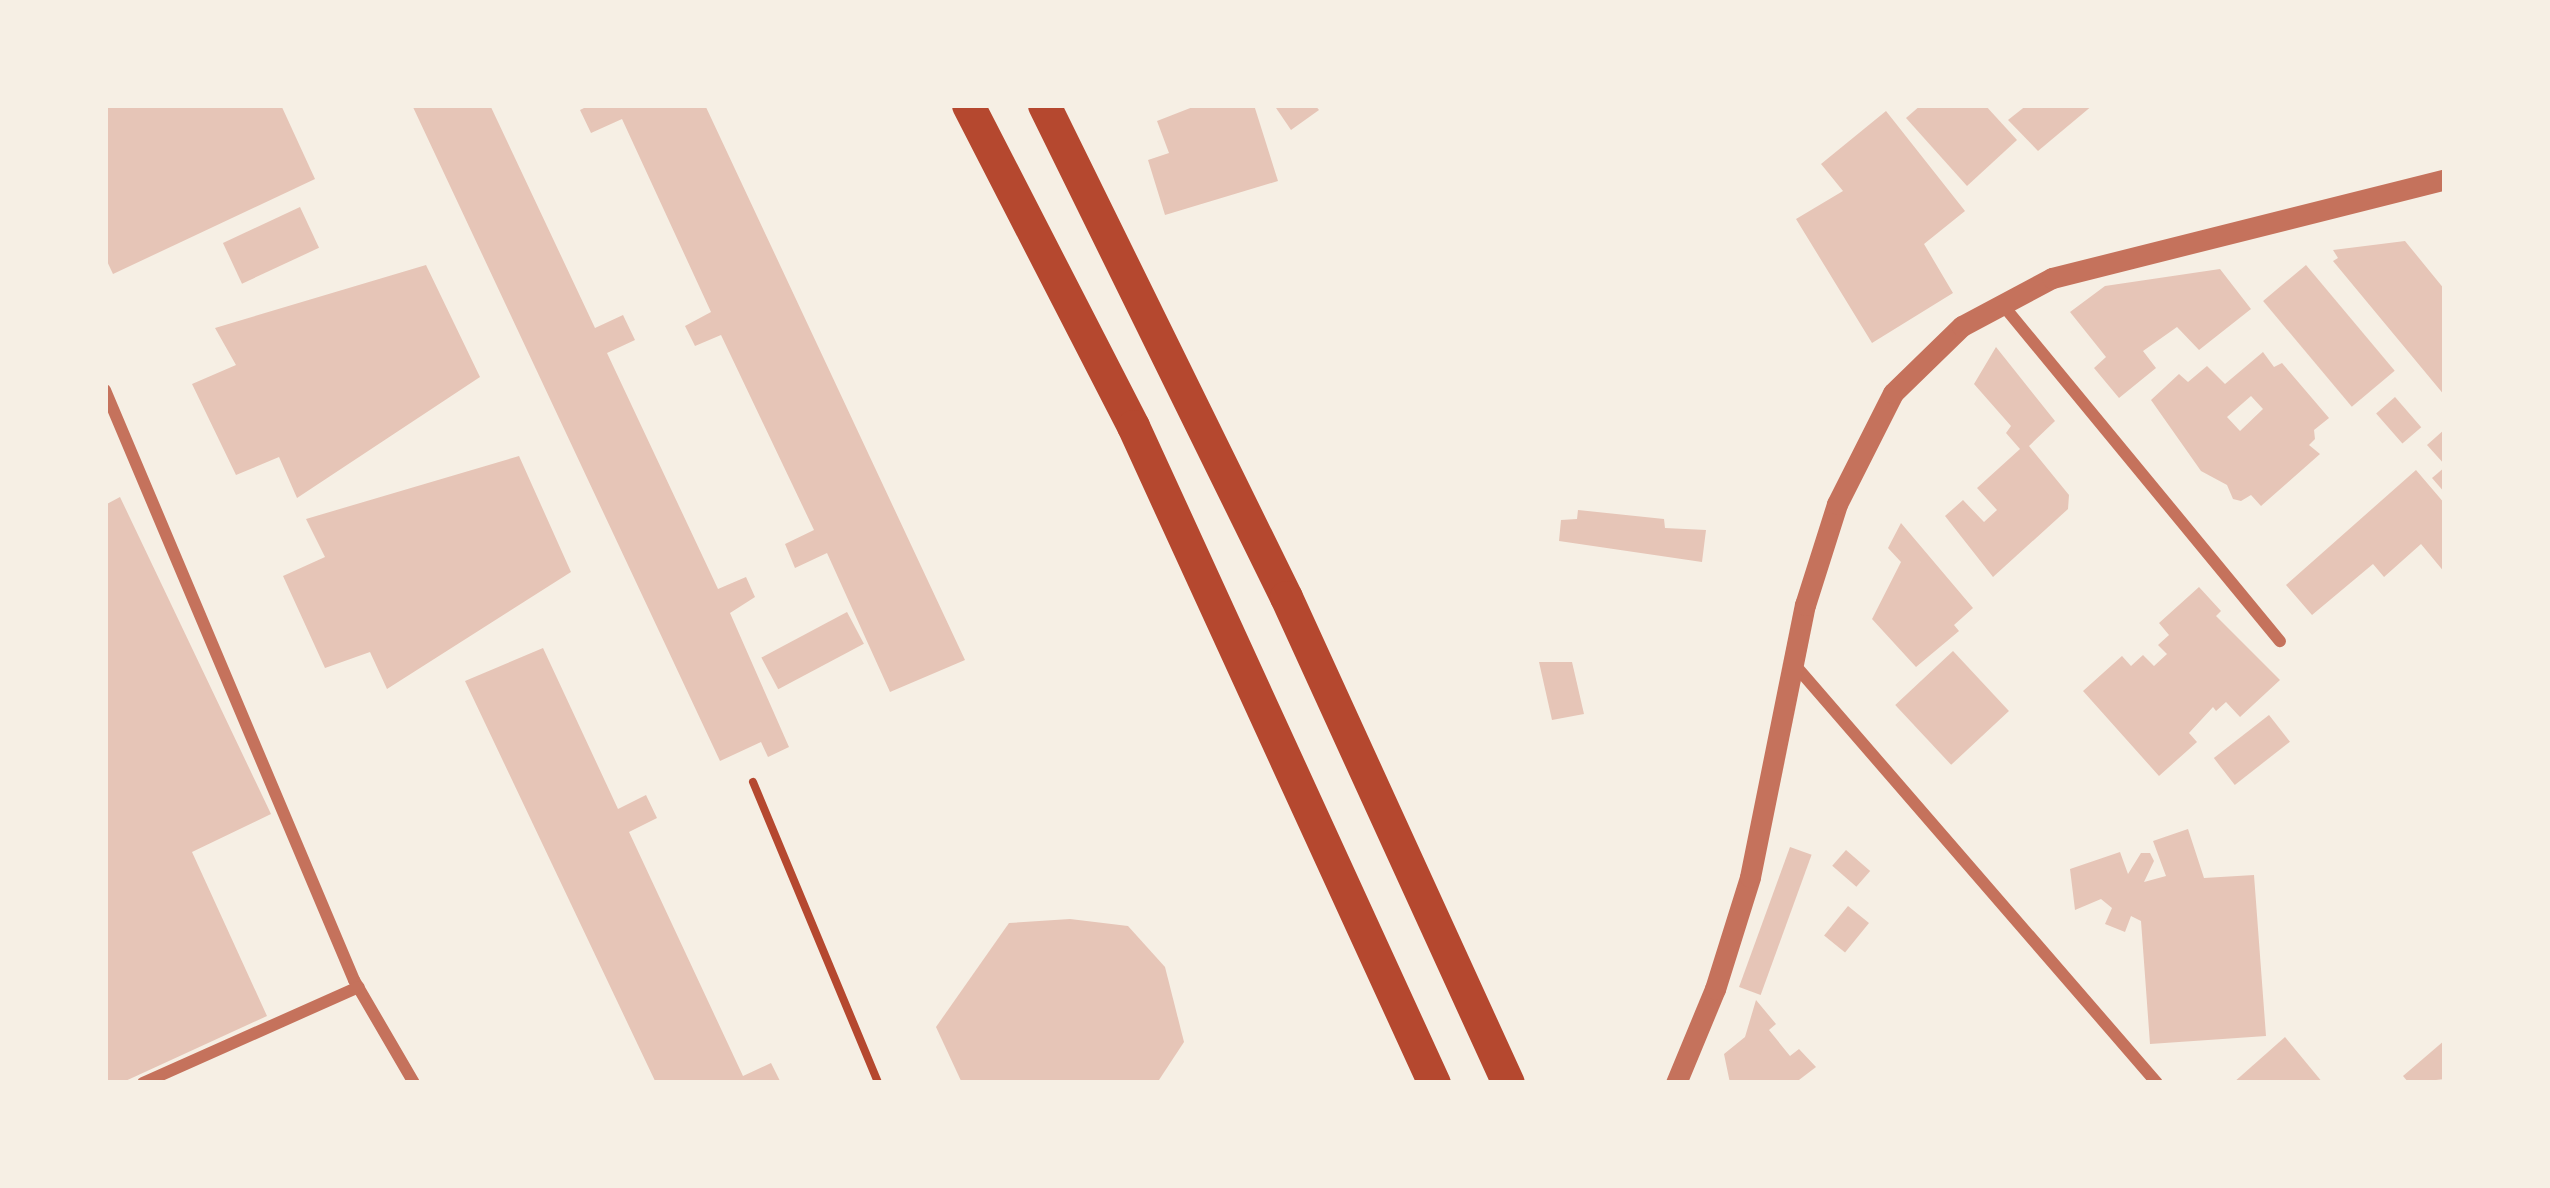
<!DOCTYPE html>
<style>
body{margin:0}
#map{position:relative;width:2550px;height:1188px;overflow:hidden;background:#f6efe4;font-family:Inter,sans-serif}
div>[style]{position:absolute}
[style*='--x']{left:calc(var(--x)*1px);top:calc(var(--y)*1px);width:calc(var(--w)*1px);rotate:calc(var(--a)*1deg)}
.building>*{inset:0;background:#e6c5b7;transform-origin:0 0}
.path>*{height:8px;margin:-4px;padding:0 4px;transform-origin:4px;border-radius:4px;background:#b5482f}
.minor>*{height:12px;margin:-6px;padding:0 6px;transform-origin:6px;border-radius:6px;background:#c5725c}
.tertiary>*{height:21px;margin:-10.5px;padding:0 10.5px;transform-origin:10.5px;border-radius:10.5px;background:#c5725c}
.trunk>*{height:33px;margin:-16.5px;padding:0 16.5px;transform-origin:16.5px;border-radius:16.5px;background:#b5482f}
span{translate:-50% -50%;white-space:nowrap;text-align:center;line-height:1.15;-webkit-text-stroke:12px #f6efe4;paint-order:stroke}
.frame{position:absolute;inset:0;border:108px solid #f6efe4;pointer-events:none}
</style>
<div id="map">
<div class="building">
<i style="clip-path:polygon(105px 105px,281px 105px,315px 179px,113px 274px,105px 257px)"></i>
<i style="clip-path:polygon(412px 105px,490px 105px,595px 328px,623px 315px,635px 340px,607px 353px,718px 589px,746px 577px,755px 597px,730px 613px,789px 747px,768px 757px,761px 742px,720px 761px)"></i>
<i style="clip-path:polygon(590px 105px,705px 105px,965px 660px,890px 692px,827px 553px,795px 568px,785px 544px,814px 530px,721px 335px,695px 346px,685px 326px,711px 312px,622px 119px,591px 133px,580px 110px)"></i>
<i style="clip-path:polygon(1198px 105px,1254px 105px,1278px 181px,1165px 215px,1148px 160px,1169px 153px,1157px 121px)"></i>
<i style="clip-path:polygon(1274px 105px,1315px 105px,1319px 110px,1291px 130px)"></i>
<i style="clip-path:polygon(1921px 105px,1985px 105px,2017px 140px,1967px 186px,1906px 118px)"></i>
<i style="clip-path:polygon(2027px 105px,2093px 105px,2038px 151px,2008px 120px)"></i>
<i style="clip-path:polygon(1886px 111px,1965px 211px,1924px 244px,1953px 293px,1872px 343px,1796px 219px,1843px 191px,1821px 164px)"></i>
<i style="left:300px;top:207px;width:45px;height:85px;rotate:65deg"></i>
<i style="clip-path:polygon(2405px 241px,2445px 290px,2445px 396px,2333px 261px,2338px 258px,2333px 250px)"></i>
<i style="clip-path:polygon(426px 265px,480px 377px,297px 498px,279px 457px,236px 475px,192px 384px,236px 365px,215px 328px)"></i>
<i style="left:2306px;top:265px;width:138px;height:56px;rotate:50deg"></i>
<i style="clip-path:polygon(2220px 269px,2251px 309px,2199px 350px,2177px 327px,2143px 351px,2156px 368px,2119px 398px,2094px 368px,2106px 357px,2070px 312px,2105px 286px)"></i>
<i style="clip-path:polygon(1996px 347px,2055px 421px,2029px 446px,2069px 495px,2068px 509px,1993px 577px,1945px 516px,1963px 500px,1984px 522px,1997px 510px,1977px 488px,2020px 449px,2006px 433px,2011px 426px,1974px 384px)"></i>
<i style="clip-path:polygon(evenodd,2263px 352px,2274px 367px,2282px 363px,2329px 418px,2314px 430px,2315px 439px,2309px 445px,2320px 454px,2261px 506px,2251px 495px,2241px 501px,2233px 499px,2227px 485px,2201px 471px,2151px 400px,2179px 374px,2188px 382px,2207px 366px,2225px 384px,2263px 352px,2251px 396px,2263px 409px,2240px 431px,2227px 417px,2251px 396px)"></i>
<i style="left:2395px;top:397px;width:40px;height:25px;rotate:49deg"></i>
<i style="clip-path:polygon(2445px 429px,2445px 465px,2427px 445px)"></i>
<i style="clip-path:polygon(519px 456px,571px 572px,387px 689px,370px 652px,325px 668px,283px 576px,325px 557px,306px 519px)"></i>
<i style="clip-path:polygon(2445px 467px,2445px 493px,2432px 478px)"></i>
<i style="clip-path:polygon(2416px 470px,2445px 504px,2445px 573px,2421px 544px,2384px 577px,2373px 564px,2312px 615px,2286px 585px)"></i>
<i style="clip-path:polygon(120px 497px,271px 814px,192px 852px,267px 1016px,121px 1083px,105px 1083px,105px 505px)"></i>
<i style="clip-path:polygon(1578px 510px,1664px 519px,1665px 528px,1706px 530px,1702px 562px,1559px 541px,1561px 520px,1577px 519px)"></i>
<i style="clip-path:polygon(1901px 523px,1973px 608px,1954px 625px,1959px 631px,1916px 667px,1872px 619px,1901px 562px,1888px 548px)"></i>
<i style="clip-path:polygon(2199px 587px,2221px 611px,2216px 616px,2280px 680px,2240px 717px,2226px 702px,2216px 711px,2213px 707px,2189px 733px,2197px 742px,2159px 776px,2083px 691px,2122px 656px,2131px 666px,2143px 655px,2154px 666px,2167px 654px,2158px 645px,2169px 635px,2159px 623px)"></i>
<i style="left:847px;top:612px;width:36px;height:97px;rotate:62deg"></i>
<i style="clip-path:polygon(543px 648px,618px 809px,646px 795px,657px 818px,629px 832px,743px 1076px,771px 1063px,781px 1083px,656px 1083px,465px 681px)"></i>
<i style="left:1953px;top:651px;width:82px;height:79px;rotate:47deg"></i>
<i style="clip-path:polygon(1539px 662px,1572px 662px,1584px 714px,1552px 720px)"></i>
<i style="left:2269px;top:715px;width:34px;height:70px;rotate:52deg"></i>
<i style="clip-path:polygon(2188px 829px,2204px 878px,2254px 875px,2266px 1036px,2150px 1044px,2141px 921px,2131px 916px,2125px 932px,2105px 924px,2112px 908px,2101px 899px,2075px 910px,2070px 869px,2120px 852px,2128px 874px,2141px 853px,2150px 853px,2154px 861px,2144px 882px,2166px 876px,2153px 841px)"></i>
<i style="left:1790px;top:847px;width:23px;height:149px;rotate:20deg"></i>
<i style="left:1846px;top:850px;width:32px;height:21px;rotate:41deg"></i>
<i style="left:1848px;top:906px;width:27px;height:38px;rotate:39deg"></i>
<i style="clip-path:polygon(1070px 919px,1128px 926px,1165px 967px,1184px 1042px,1157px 1083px,962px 1083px,936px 1027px,1009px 923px)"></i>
<i style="clip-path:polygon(1756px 1000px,1776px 1024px,1769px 1030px,1790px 1056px,1799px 1049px,1816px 1067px,1795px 1083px,1730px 1083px,1724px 1054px,1745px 1037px)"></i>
<i style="clip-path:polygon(2285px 1037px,2323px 1083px,2233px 1083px)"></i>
<i style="clip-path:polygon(2445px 1040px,2445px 1079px,2409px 1083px,2403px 1076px)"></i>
</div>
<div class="path">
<i style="--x:753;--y:782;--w:326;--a:67.4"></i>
</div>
<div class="minor">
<i style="--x:2002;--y:304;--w:437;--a:50.5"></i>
<i style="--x:105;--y:390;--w:640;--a:67.12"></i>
<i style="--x:354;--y:980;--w:119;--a:59.8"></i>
<i style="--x:1794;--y:664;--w:554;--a:49.1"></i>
<i style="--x:143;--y:1083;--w:236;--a:-24"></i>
</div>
<div class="tertiary">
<i style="--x:1676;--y:1083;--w:102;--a:-67.5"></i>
<i style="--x:1715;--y:989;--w:117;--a:-72.6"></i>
<i style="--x:1750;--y:877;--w:278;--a:-78.6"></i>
<i style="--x:1805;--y:605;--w:106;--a:-72.4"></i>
<i style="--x:1837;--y:504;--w:124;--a:-63.2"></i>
<i style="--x:1893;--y:393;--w:96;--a:-44.2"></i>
<i style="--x:1962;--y:326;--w:102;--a:-28.1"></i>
<i style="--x:2052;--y:278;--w:405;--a:-14.1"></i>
</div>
<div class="trunk">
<i style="--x:968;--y:105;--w:361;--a:62.8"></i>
<i style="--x:1133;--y:426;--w:723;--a:65.39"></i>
<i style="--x:1044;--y:105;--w:548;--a:63.81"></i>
<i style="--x:1286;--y:597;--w:534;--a:65.45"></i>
</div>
<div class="frame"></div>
</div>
